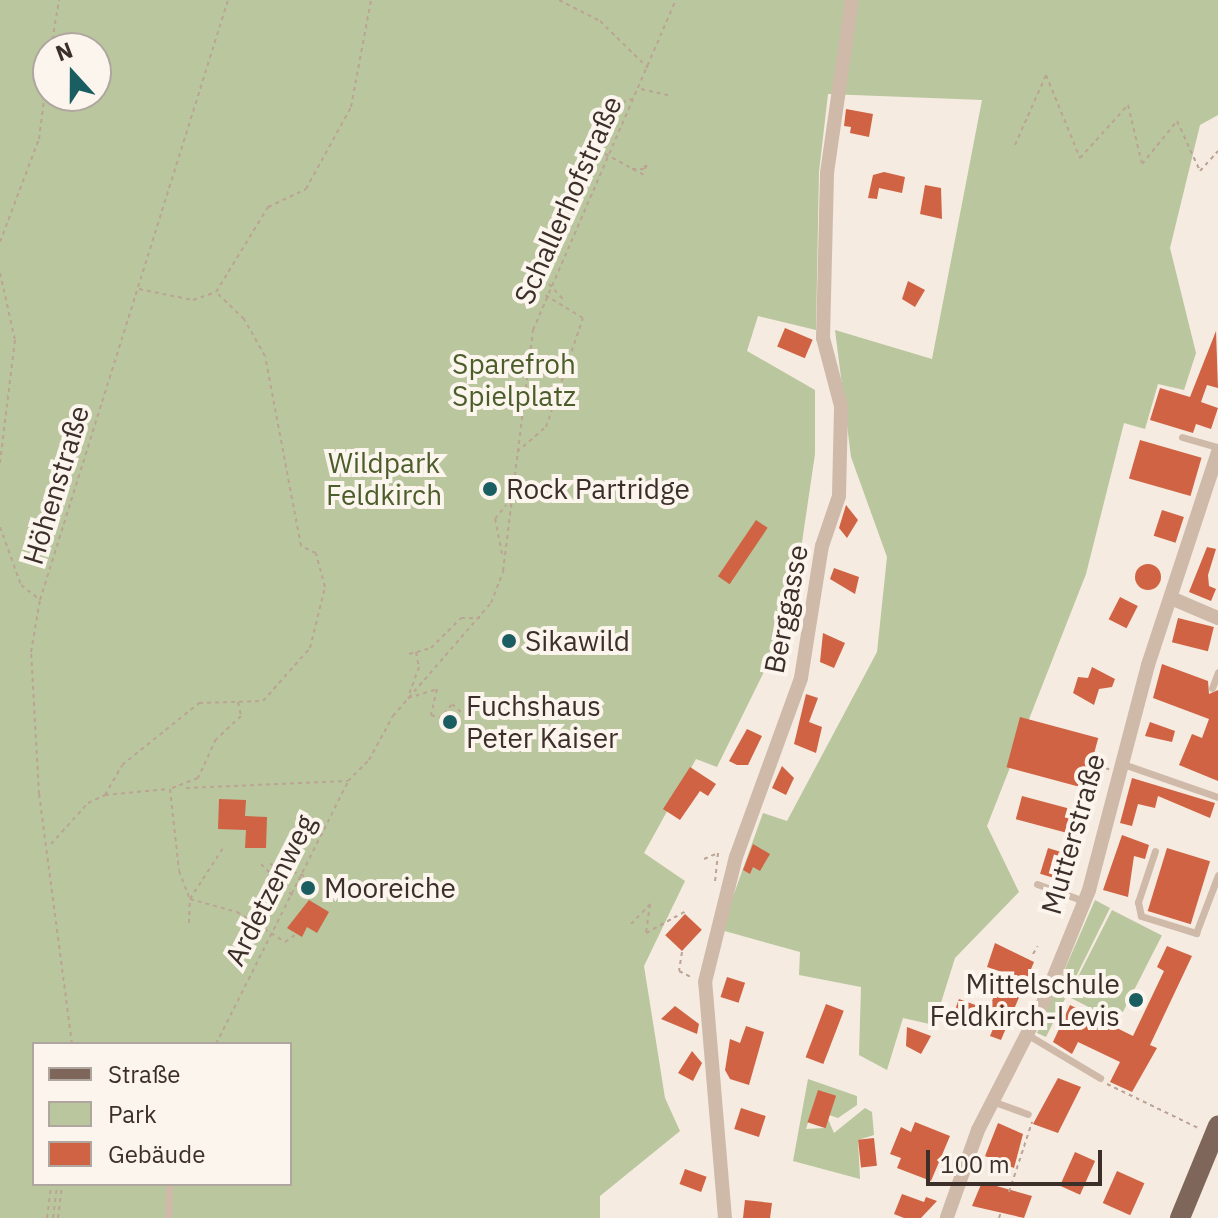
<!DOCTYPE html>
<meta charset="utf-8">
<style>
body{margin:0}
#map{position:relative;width:1218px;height:1218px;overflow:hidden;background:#f5ebe0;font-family:"IBM Plex Sans",sans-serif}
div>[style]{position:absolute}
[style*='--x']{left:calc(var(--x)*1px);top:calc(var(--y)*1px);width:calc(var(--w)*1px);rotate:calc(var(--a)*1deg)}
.green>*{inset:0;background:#b9c69e;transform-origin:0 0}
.building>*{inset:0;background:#d06343;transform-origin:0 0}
.round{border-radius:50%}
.path>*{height:2px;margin-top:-1px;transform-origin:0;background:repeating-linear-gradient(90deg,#bba494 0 4px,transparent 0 8px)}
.lane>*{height:7px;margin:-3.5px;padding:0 3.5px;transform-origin:3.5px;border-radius:3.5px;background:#cfbaaa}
.street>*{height:14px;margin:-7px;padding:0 7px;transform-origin:7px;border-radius:7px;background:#cfbaaa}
.primary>*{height:20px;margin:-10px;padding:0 10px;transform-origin:10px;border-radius:10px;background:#7f665a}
.dots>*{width:22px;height:22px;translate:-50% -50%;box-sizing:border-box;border:4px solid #fcf5ed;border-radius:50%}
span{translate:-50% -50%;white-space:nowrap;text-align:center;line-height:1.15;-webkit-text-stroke:8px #fcf5ed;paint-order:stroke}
.street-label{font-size:28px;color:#3c2f2a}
.park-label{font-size:28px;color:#4b5d2b}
.poi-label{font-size:28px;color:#3c2f2a}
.left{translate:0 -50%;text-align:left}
.right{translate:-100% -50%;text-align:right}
.legend{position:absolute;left:32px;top:1042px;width:260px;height:144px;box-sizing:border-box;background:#fcf5ed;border:2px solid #afa69f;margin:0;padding:10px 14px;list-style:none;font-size:24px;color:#3c2f2a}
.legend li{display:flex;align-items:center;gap:16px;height:40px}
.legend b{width:40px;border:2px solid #afa69f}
.north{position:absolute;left:32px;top:32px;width:80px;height:80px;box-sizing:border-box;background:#fcf5ed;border:2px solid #afa69f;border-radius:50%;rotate:339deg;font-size:22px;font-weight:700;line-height:32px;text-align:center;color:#3c2f2a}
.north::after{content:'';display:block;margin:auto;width:28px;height:36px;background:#1b5e62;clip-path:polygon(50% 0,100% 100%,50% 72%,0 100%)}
.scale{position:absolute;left:926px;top:1150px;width:176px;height:36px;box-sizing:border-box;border:4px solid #3c2f2a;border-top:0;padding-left:10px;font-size:24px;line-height:28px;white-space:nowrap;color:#3c2f2a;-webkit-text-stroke:6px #fcf5ed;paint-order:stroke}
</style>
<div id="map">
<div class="green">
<i style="clip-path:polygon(evenodd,0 0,1218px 0,1218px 115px,1200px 125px,1170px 248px,1196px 353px,1184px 390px,1158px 384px,1145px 429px,1124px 423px,1086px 574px,987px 826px,1019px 892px,955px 958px,934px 1025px,903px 1018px,887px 1070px,859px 1055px,861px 987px,799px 975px,800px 952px,721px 930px,763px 813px,787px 821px,877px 652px,887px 557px,851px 457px,835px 330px,932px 359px,982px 100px,828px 94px,819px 172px,816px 330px,758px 316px,747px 351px,815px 390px,815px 454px,791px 617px,717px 767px,696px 759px,644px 853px,685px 881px,644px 966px,665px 1098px,680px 1131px,600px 1196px,600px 1218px,0 1218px,0 0,48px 48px,96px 48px,96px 96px,48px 96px,48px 48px,0 0,34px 1044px,290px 1044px,290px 1184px,34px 1184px,34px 1044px)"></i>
<i style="clip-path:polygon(1095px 900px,1110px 908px,1046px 1037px,1037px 1033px)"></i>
<i style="left:1112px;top:910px;width:56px;height:97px;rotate:27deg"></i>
<i style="clip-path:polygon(808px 1079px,857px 1096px,857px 1105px,838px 1118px,829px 1115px,818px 1091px,806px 1129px,825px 1128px,828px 1119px,834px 1133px,865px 1108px,872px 1112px,874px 1135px,858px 1140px,860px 1179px,793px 1161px)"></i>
</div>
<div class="building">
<i style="clip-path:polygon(846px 109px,873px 114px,869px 137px,850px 133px,851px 127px,844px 126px)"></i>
<i style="clip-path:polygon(884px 172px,905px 177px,902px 193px,879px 188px,877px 199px,868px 198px,873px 175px)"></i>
<i style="clip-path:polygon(925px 185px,941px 188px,942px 219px,920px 214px)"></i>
<i style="clip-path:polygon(908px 281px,925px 290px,915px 307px,902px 299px)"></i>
<i style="left:785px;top:328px;width:30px;height:20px;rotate:23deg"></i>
<i style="clip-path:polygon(1216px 331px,1218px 388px,1207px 385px,1201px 402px,1218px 408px,1211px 429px,1196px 424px,1193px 433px,1150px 420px,1160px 388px,1190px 397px)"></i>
<i style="left:1140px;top:440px;width:64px;height:40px;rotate:16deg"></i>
<i style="clip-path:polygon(846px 505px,858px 520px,847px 538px,839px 528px)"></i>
<i style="left:1162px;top:510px;width:23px;height:27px;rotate:18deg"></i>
<i style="left:756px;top:520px;width:14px;height:68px;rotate:34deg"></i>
<i style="clip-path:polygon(1207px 547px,1216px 549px,1208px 575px,1209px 586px,1216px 589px,1211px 601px,1189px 592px)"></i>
<i class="round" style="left:1135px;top:564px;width:26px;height:26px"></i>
<i style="clip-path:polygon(834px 568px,859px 577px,855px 594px,830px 579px)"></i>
<i style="left:1120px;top:597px;width:20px;height:25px;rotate:27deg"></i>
<i style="left:1178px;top:618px;width:37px;height:25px;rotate:14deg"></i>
<i style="clip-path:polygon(823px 633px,845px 643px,834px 668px,820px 662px)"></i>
<i style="clip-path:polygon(1162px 664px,1208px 681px,1209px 694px,1218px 690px,1218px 781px,1179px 765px,1192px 734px,1202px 738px,1209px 719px,1153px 698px)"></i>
<i style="clip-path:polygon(1092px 667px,1115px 679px,1112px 687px,1099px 689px,1094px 705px,1073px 693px,1078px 677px,1088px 678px)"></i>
<i style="clip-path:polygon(806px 694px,818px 698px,809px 722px,822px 727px,816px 753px,794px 744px)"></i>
<i style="left:1020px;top:717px;width:81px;height:52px;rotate:15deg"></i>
<i style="clip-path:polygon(1150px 722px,1175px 731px,1172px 742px,1145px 736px)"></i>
<i style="clip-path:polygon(747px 729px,762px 736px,748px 765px,737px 765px,729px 761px)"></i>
<i style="clip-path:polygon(782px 766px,794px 778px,786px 795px,772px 788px)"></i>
<i style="clip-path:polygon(690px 767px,716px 784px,708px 796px,700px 791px,680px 820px,663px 809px)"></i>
<i style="clip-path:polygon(1132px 778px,1215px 803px,1210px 818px,1158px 796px,1155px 808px,1138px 804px,1132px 826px,1120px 823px)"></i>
<i style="left:1022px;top:796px;width:63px;height:24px;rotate:15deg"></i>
<i style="clip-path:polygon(219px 799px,246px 800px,245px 816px,267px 817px,266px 848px,245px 848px,246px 830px,218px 829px)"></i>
<i style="clip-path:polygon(1122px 835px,1149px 845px,1145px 859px,1134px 856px,1128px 897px,1103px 890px)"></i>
<i style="clip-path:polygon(753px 844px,770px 854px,760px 871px,753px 867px,750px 874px,743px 870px)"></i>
<i style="left:1048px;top:848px;width:17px;height:27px;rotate:17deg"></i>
<i style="left:1167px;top:848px;width:45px;height:66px;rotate:17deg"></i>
<i style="clip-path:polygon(309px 900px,329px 912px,317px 933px,307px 927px,302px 937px,287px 928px)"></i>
<i style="left:685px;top:914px;width:23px;height:29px;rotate:43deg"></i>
<i style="clip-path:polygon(995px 943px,1034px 962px,1001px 1040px,990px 1036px,993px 1029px,953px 1015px,959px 999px,989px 1010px,1002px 972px,987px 967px)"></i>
<i style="clip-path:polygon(1167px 946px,1192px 956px,1150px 1045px,1157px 1048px,1132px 1092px,1110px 1082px,1120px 1062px,1078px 1042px,1072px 1054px,1053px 1042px,1070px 1005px,1133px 1036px,1164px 971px,1157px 967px)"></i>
<i style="left:727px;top:977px;width:19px;height:21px;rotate:18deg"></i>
<i style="left:826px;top:1004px;width:19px;height:57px;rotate:21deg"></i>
<i style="clip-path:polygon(675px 1006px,699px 1024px,697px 1034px,661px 1019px)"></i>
<i style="clip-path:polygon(746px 1026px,764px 1032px,749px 1085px,730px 1079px,725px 1070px,730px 1039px,740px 1043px)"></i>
<i style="clip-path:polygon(907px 1027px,931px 1036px,921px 1054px,906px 1046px)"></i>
<i style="clip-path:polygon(692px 1051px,702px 1063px,693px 1081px,678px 1073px)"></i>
<i style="clip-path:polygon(1058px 1078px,1081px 1087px,1058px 1133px,1033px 1124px)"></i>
<i style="left:818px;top:1090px;width:19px;height:34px;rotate:18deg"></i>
<i style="left:741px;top:1108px;width:26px;height:22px;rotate:18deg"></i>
<i style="clip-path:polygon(915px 1122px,950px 1136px,931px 1181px,897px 1168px,901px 1158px,890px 1154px,901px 1127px,911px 1132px)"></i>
<i style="clip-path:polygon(998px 1123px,1023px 1134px,1014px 1168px,985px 1156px)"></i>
<i style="left:874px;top:1138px;width:28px;height:16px;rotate:84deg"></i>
<i style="left:1075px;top:1152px;width:22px;height:37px;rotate:24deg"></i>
<i style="left:685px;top:1169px;width:23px;height:16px;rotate:20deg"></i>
<i style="left:1117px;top:1171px;width:30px;height:35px;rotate:24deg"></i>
<i style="clip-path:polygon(982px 1182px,1032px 1196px,1024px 1218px,972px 1206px)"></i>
<i style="clip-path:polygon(902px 1194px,924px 1202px,926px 1197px,937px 1201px,921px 1218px,904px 1218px,894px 1214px)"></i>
<i style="clip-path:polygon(745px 1200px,772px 1203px,770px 1218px,743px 1218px)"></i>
</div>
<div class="path">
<i style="--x:559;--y:0;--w:46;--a:27.1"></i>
<i style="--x:600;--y:21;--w:67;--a:44.4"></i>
<i style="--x:51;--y:48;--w:49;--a:-80.5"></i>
<i style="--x:641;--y:89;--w:28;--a:13"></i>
<i style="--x:1015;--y:145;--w:77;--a:-66.1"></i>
<i style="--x:1046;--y:75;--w:90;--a:67.7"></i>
<i style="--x:1080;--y:158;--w:72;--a:-47.8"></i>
<i style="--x:1128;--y:105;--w:61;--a:76.7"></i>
<i style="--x:1142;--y:164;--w:55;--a:-50.9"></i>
<i style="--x:1177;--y:121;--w:55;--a:65.3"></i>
<i style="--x:1200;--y:171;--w:27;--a:-48"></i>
<i style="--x:591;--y:146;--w:7;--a:153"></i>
<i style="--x:585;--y:149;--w:11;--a:-63"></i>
<i style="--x:590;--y:139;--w:14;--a:54"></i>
<i style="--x:598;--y:150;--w:43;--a:-77.9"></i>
<i style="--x:607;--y:108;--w:29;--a:-20"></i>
<i style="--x:632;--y:169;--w:13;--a:0"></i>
<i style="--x:645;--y:169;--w:4;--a:-63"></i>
<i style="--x:647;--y:165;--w:6;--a:149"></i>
<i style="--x:572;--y:226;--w:28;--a:-108"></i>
<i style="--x:563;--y:199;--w:24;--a:-68"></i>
<i style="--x:572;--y:177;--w:37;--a:-46"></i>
<i style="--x:598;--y:150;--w:52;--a:28.5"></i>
<i style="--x:0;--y:242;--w:110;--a:-69.3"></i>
<i style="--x:39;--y:139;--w:71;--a:-82.7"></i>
<i style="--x:0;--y:273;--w:69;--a:77.4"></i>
<i style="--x:15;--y:340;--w:124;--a:97"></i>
<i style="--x:549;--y:284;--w:22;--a:47"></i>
<i style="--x:139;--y:289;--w:55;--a:11.5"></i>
<i style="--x:193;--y:300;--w:24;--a:-19"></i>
<i style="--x:216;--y:292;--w:100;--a:-58.5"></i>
<i style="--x:268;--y:207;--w:42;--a:-25.3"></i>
<i style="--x:306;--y:189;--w:94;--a:-61.2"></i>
<i style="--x:351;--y:107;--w:109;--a:-79.4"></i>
<i style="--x:517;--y:452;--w:38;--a:-41"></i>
<i style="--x:546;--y:427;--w:115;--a:-71.3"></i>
<i style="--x:583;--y:318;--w:44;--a:-148.8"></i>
<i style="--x:0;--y:527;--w:62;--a:70.1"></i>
<i style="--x:21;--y:585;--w:24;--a:38"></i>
<i style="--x:502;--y:554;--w:36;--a:-101"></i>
<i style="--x:495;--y:519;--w:18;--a:-52"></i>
<i style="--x:416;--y:652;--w:15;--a:79"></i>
<i style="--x:419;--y:667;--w:33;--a:110"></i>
<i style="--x:408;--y:698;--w:30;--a:-17"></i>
<i style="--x:437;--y:689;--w:27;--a:103"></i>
<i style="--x:431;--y:715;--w:16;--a:15"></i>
<i style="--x:409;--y:654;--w:23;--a:-15"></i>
<i style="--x:431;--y:648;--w:42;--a:-45"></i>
<i style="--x:461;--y:618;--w:19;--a:0"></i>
<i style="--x:238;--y:702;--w:14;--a:78"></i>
<i style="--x:241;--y:716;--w:34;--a:137"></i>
<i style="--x:216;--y:739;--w:43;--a:114.8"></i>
<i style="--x:198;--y:778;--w:30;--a:159"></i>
<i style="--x:170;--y:789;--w:82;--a:83.7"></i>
<i style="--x:179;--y:871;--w:30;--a:69"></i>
<i style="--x:190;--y:899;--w:49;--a:15.5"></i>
<i style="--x:237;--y:912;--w:57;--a:32"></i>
<i style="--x:285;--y:942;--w:12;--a:-35"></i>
<i style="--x:444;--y:714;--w:13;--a:-51"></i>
<i style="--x:452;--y:704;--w:12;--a:42"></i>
<i style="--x:1091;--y:764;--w:19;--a:16"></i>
<i style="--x:186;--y:788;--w:162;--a:-2.5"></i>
<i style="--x:105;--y:795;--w:34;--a:-60"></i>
<i style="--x:122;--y:765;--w:99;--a:-38.8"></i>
<i style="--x:199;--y:703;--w:64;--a:-1.8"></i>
<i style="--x:263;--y:701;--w:71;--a:-48.4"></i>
<i style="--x:310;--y:648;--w:63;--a:-76.2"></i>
<i style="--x:325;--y:587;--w:35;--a:-105"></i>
<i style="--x:316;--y:553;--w:17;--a:-155"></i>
<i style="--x:301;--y:546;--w:193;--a:-100.7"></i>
<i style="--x:265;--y:356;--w:43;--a:-119.6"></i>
<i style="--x:244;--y:319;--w:39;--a:-136"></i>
<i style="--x:51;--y:844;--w:55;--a:-47.9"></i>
<i style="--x:88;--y:803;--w:19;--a:-25"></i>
<i style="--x:105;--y:795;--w:63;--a:-5.4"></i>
<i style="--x:704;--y:859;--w:15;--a:-23"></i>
<i style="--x:718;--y:853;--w:29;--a:96"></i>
<i style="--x:261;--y:864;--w:47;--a:45"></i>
<i style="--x:270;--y:864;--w:36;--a:19"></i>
<i style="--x:189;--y:923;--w:24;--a:-88"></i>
<i style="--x:190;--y:899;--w:64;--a:-57.1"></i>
<i style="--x:631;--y:924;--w:28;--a:-46"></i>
<i style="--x:650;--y:904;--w:29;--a:98"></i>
<i style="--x:646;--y:933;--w:46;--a:-28.8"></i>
<i style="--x:682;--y:952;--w:19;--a:99"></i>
<i style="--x:679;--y:971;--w:13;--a:27"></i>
<i style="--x:1033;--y:954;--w:9;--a:-58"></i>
<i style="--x:72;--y:1044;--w:252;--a:-97.5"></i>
<i style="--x:39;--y:794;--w:142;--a:-93.2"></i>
<i style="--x:31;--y:652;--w:53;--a:-80.2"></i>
<i style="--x:40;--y:600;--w:629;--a:-72.6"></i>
<i style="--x:216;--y:1044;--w:294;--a:-63.3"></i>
<i style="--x:348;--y:781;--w:30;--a:-45"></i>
<i style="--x:369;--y:760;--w:50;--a:-61.4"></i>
<i style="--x:393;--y:716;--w:150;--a:-49.1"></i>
<i style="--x:491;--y:603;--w:34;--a:-69"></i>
<i style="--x:503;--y:571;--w:243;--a:-82.9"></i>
<i style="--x:533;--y:330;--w:360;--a:-66.6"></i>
<i style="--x:1107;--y:1084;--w:101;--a:25.8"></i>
<i style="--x:1009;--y:1192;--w:74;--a:-71.8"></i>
<i style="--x:47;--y:1218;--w:34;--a:-83"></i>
<i style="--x:53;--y:1218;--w:34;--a:-83"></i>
<i style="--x:58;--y:1218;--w:34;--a:-83"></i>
<i style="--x:999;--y:1218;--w:6;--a:-72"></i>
</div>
<div class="lane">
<i style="--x:1182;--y:437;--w:37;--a:16"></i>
<i style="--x:1212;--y:688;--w:17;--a:-69"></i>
<i style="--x:1123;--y:764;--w:101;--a:19.2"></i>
<i style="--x:1155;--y:851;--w:54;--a:108.4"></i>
<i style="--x:1138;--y:902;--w:14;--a:78"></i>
<i style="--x:1141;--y:916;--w:58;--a:17.2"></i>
<i style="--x:1196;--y:933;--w:62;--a:-69.2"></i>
<i style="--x:1037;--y:884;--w:50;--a:19.9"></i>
<i style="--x:1028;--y:1035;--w:84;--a:30.8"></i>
<i style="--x:992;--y:1101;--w:38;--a:20"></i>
<i style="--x:168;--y:1218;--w:34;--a:-88"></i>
</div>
<div class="street">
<i style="--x:1171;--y:598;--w:51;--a:23.1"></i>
<i style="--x:947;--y:1217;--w:92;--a:-70.4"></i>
<i style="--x:978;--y:1130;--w:145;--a:-62.9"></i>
<i style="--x:1044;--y:1001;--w:120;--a:-67.9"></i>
<i style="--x:1089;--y:890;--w:233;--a:-75.3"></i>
<i style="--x:1148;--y:665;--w:224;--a:-71.8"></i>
<i style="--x:725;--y:1218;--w:237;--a:-94.8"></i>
<i style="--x:705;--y:982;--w:129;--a:-76.1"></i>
<i style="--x:736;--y:857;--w:190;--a:-70"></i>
<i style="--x:801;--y:678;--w:134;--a:-81"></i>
<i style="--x:822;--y:546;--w:53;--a:-71.2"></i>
<i style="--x:839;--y:496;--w:90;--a:-88.7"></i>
<i style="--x:841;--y:406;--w:70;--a:-104.8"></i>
<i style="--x:823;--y:338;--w:165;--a:-88.6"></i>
<i style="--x:827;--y:173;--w:175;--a:-81.8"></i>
</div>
<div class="primary">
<i style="--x:1180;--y:1218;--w:100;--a:-67.6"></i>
</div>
<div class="dots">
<i style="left:490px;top:489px;background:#1b5e62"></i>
<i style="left:509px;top:641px;background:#1b5e62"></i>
<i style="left:450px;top:722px;background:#1b5e62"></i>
<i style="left:308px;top:888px;background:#1b5e62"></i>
<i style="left:1136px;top:1000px;background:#1b5e62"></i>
</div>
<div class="street-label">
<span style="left:568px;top:200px;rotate:-66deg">Schallerhofstraße</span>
<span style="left:56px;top:485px;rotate:-73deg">Höhenstraße</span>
<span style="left:786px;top:609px;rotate:-79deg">Berggasse</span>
<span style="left:1073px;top:834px;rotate:-74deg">Mutterstraße</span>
<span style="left:270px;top:890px;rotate:-63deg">Ardetzenweg</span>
</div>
<div class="park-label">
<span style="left:514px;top:380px">Sparefroh<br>Spielplatz</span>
<span style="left:384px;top:479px">Wildpark<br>Feldkirch</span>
</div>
<div class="poi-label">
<span class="left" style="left:506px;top:489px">Rock Partridge</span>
<span class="left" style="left:525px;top:641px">Sikawild</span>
<span class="left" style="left:466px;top:722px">Fuchshaus<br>Peter Kaiser</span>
<span class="left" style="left:324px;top:888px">Mooreiche</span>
<span class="right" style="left:1120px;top:1000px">Mittelschule<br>Feldkirch-Levis</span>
</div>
<ul class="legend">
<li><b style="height:10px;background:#7f665a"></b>Straße</li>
<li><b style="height:22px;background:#b9c69e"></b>Park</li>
<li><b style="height:22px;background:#d06343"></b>Gebäude</li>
</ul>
<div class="north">N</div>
<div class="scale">100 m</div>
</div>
